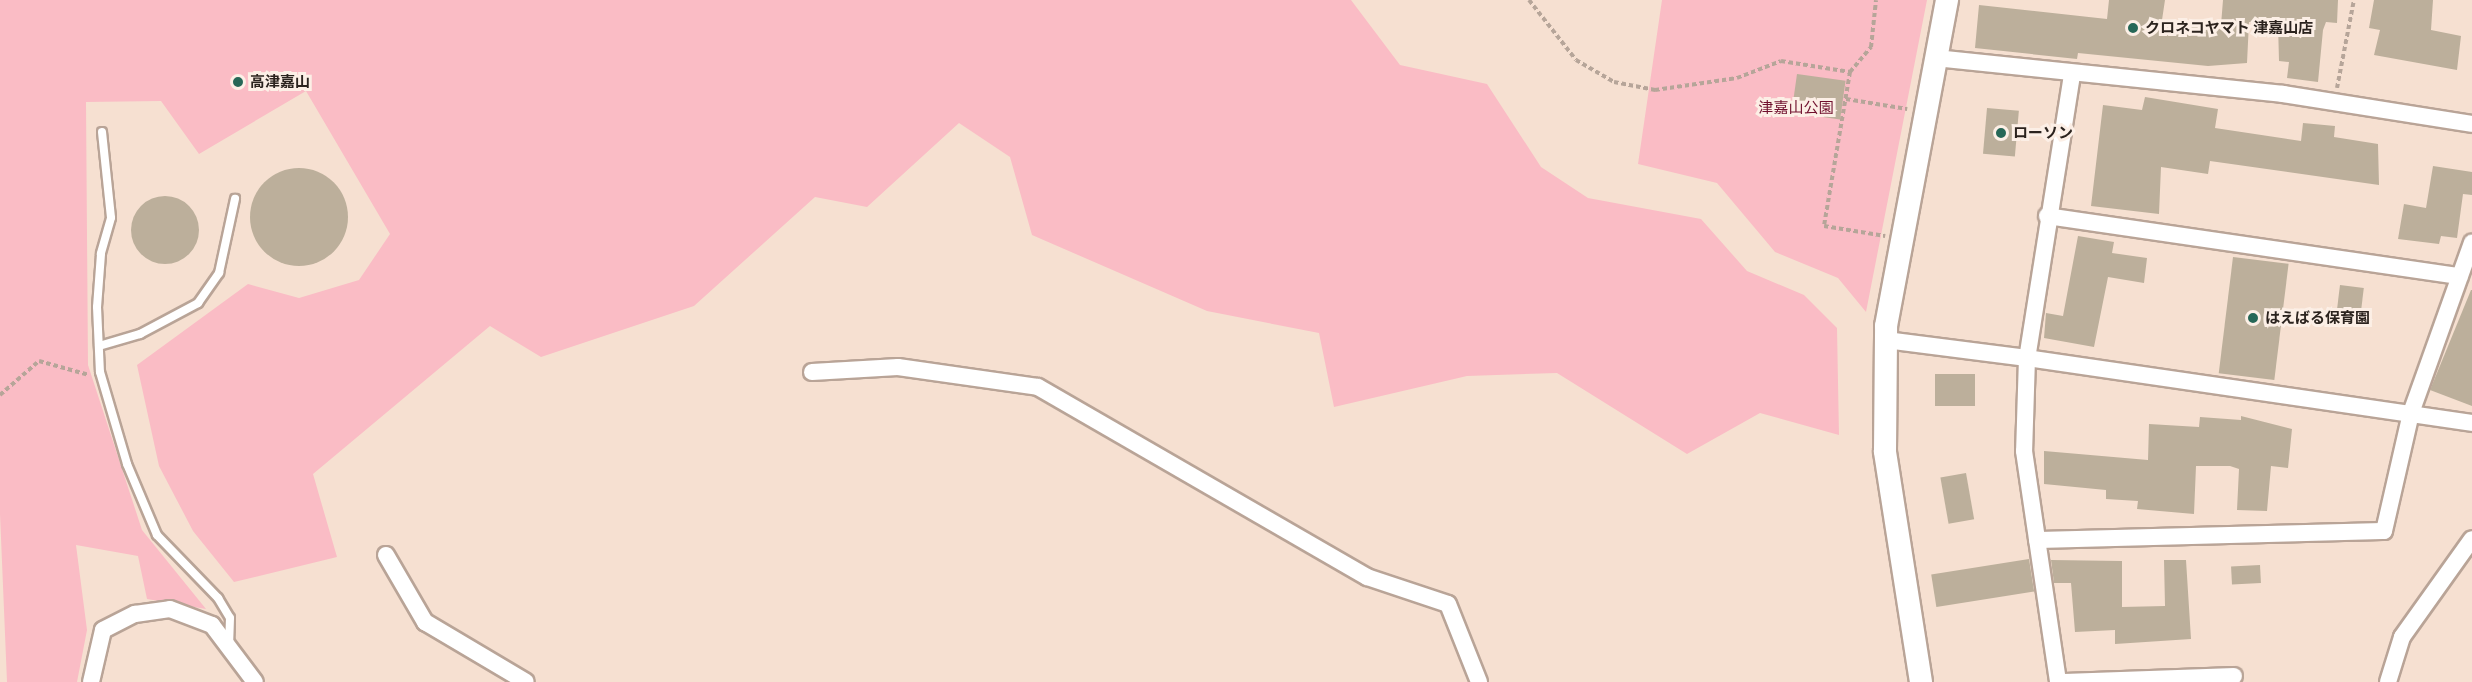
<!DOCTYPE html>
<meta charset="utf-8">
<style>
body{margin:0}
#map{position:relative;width:2472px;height:682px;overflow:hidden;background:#f6e0d1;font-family:Lato,"Noto Sans JP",sans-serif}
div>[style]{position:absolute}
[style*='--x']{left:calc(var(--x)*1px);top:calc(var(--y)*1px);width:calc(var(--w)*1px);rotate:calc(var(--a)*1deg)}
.green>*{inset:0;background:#fabcc5}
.building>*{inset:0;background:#bcaf9b;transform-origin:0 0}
.round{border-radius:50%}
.path>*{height:4px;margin-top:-2px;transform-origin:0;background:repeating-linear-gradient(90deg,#b6a599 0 4.5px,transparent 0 7.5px)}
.roads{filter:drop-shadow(2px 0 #b9a497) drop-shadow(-2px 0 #b9a497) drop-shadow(0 2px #b9a497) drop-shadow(0 -2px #b9a497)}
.lane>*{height:8px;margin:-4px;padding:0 4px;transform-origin:4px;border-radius:4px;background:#fff}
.street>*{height:16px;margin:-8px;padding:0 8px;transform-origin:8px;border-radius:8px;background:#fff}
.secondary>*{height:22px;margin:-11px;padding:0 11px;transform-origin:11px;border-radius:11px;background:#fff}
.dots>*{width:16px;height:16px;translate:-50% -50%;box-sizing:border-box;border:3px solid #fcefe6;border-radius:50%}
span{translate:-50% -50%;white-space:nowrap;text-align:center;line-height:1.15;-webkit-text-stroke:6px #fcefe6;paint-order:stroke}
.poi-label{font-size:15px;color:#2b231e;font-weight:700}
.left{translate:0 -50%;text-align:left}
.park-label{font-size:15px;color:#70102e}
</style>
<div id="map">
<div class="green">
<i style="clip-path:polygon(0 0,1351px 0,1400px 65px,1487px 84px,1541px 167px,1588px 198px,1701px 219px,1747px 271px,1804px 295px,1837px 328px,1839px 435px,1760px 413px,1687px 454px,1557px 373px,1467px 376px,1334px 407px,1319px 333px,1207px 311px,1032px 235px,1010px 157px,959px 123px,867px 207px,815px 197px,694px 306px,541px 357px,490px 326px,313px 474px,337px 557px,234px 582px,193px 531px,159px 466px,137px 365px,248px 284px,299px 298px,359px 280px,390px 234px,306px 91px,199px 154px,161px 101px,86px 102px,88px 365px,142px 530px,206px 609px,147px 599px,138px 556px,76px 545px,87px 630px,77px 682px,7px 682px,0 514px)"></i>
<i style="clip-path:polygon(1662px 0,1927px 0,1866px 312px,1838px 278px,1775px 252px,1717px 183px,1638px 164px)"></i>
</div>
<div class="building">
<i style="clip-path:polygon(2109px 0,2165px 0,2162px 20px,2221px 25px,2223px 0,2338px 0,2337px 23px,2326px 22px,2323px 30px,2318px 82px,2287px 78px,2289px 62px,2279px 61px,2278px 24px,2249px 22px,2247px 63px,2208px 66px,2078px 53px,2077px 59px,1975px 48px,1979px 5px,2107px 19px)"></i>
<i style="clip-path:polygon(2374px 0,2433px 0,2431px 30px,2461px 36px,2457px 70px,2374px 55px,2380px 30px,2369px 28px)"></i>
<i style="left:1797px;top:74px;width:49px;height:39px;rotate:8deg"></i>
<i style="clip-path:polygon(2145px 97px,2218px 109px,2215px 128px,2301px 141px,2303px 123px,2335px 126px,2334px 137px,2378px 144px,2379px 185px,2210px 161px,2208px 174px,2161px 167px,2159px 214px,2091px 206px,2103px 105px,2142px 110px)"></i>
<i style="left:1987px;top:108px;width:32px;height:46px;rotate:5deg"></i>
<i style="clip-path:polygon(2433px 166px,2472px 172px,2472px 195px,2463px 194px,2457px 238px,2441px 236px,2439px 244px,2398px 239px,2404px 204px,2426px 208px)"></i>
<i class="round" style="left:250px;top:168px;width:98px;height:98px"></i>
<i class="round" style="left:131px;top:196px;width:68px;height:68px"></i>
<i style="clip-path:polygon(2078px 236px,2114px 242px,2112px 253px,2147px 258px,2144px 283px,2108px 277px,2094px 347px,2044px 338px,2046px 313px,2063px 316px)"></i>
<i style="left:2233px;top:257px;width:56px;height:117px;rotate:7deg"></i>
<i style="left:2340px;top:285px;width:24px;height:32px;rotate:7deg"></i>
<i style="clip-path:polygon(2471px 290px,2472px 290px,2472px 406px,2430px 390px)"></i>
<i style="left:1935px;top:374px;width:40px;height:32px"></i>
<i style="clip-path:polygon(2241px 416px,2292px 429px,2288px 468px,2271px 466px,2267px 511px,2237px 510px,2239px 469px,2230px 466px,2196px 466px,2194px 514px,2137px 509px,2138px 501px,2106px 499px,2106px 490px,2044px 484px,2044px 451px,2148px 460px,2149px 424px,2199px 427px,2200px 417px,2241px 420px)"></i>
<i style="left:1966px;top:473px;width:47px;height:26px;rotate:80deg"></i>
<i style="left:2029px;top:559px;width:33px;height:99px;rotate:81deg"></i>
<i style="clip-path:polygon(2051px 560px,2122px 561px,2122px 607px,2165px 606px,2164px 560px,2186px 560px,2191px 639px,2115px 644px,2115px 630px,2075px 632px,2071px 583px,2054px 583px)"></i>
<i style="left:2260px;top:565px;width:18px;height:29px;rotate:87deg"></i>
</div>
<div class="path">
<i style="--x:1529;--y:0;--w:76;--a:51.9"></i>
<i style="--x:1576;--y:60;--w:44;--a:30.1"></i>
<i style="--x:1614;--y:82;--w:42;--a:11"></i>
<i style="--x:1655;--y:90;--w:83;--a:-8.3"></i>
<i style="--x:1737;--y:78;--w:47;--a:-21.1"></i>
<i style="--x:1781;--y:61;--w:70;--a:9.1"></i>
<i style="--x:1850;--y:72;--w:33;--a:-50"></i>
<i style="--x:1871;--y:47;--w:47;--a:-83.9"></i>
<i style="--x:1850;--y:72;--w:156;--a:99.6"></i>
<i style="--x:1824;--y:226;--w:62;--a:9.3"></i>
<i style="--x:2337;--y:88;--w:90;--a:-79.1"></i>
<i style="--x:1846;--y:99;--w:62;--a:9.3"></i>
<i style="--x:0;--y:395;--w:52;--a:-41.1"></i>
<i style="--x:39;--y:361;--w:52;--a:15.6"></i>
</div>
<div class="roads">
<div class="lane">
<i style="--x:102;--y:132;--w:86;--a:84"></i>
<i style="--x:111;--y:218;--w:37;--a:106"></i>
<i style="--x:101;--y:254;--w:53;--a:94.3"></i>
<i style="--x:97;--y:307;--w:65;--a:87.4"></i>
<i style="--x:100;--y:372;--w:96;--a:73.6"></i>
<i style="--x:127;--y:464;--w:77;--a:67.1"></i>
<i style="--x:157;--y:535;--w:88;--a:45.9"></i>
<i style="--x:218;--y:598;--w:23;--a:59"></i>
<i style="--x:230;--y:618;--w:25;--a:92"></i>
<i style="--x:99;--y:346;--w:43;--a:-16.3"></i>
<i style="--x:140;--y:334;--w:66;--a:-28.1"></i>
<i style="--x:198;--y:303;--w:37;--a:-55"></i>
<i style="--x:219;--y:273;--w:76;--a:-77.8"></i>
</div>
<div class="street">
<i style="--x:1936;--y:58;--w:349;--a:5.9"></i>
<i style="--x:2283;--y:94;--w:191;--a:9"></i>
<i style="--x:2072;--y:75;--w:287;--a:99"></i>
<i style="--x:2027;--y:358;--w:450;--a:8.3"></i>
<i style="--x:2047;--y:216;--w:417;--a:8.3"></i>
<i style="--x:1886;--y:340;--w:142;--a:7.3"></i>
<i style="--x:2027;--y:358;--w:93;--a:91.8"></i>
<i style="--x:2024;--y:451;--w:233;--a:81.6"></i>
<i style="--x:812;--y:372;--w:86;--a:-3.3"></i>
<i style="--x:898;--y:367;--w:141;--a:8.1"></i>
<i style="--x:1038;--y:387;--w:380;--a:30"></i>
<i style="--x:1367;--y:577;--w:85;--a:18.4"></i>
<i style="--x:1448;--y:604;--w:84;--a:68.3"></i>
<i style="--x:2037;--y:540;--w:347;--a:-1.5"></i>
<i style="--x:2384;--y:531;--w:121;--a:-77.1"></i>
<i style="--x:2411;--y:413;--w:181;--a:-70.3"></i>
<i style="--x:386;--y:555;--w:78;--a:59.8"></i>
<i style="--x:425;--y:622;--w:117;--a:30.7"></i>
<i style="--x:91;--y:682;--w:53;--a:-77"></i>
<i style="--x:103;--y:630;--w:36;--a:-27"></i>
<i style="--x:135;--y:614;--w:35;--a:-8"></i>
<i style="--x:170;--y:609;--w:45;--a:20.9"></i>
<i style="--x:212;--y:625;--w:71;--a:53"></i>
<i style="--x:2065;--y:682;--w:169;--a:-2"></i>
<i style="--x:2388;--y:682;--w:47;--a:-72.7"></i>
<i style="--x:2402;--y:637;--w:120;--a:-54.5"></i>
</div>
<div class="secondary">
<i style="--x:1921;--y:682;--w:234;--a:-98.9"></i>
<i style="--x:1885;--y:451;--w:125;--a:-89.5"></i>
<i style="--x:1886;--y:326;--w:332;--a:-79.4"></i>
</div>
</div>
<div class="dots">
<i style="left:2133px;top:28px;background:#266757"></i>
<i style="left:238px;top:82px;background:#266757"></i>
<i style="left:2001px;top:133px;background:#266757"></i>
<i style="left:2253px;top:318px;background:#266757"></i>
</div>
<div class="poi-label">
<span class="left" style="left:2145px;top:28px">クロネコヤマト 津嘉山店</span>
<span class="left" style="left:250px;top:82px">高津嘉山</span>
<span class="left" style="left:2013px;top:133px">ローソン</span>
<span class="left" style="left:2265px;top:318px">はえばる保育園</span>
</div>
<div class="park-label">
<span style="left:1796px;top:108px">津嘉山公園</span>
</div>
</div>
